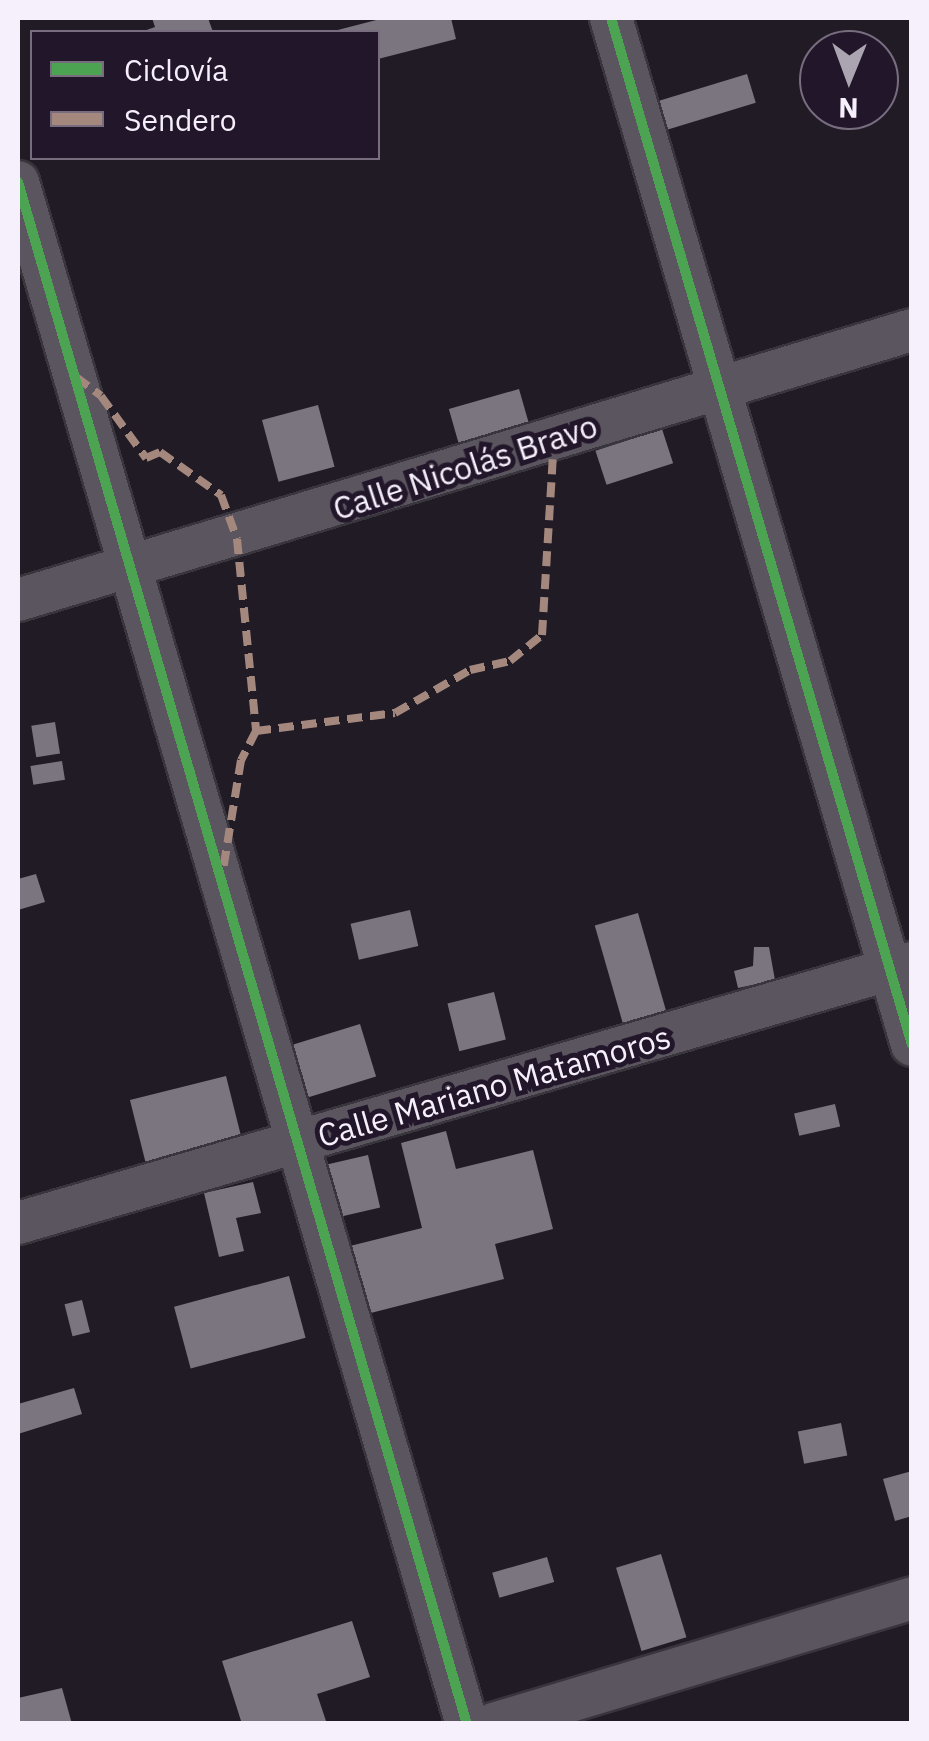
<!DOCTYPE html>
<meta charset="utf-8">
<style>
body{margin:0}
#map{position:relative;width:929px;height:1741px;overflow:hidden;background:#211b26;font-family:"IBM Plex Sans",sans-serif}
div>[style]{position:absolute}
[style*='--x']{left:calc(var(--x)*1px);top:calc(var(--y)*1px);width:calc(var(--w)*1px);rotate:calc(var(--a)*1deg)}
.building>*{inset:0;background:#7b757f;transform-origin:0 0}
.roads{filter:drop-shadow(2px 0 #39353c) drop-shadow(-2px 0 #39353c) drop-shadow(0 2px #39353c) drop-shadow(0 -2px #39353c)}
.street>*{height:42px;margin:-21px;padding:0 21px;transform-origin:21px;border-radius:21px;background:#5a555e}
.quiet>*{height:8px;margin-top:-4px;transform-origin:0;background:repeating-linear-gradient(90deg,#a5887d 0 15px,transparent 0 23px)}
.cycleway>*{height:10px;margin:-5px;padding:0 5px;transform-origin:5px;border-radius:5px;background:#4ca352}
span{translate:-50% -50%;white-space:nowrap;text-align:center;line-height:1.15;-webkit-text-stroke:10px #22172a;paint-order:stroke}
.street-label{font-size:32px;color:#f6effc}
.frame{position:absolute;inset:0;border:20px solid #f6effc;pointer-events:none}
.legend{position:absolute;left:30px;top:30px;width:350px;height:130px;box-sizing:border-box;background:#22172a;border:2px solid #776d7e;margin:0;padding:12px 18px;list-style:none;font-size:30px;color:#f6effc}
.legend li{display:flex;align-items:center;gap:20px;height:50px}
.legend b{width:50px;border:2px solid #776d7e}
.north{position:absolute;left:799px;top:30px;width:100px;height:100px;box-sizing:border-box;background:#22172a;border:2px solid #776d7e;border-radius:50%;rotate:181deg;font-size:28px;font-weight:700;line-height:40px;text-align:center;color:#f6effc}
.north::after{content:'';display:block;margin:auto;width:35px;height:45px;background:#aba5b1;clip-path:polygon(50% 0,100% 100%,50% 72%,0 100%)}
</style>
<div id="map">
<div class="building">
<i style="clip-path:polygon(152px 18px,208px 18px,213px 32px,141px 32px,155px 27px)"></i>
<i style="clip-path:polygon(384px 18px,451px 18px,456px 39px,378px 59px,378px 32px,330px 32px)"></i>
<i style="left:747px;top:74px;width:30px;height:103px;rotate:73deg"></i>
<i style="left:519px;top:389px;width:37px;height:73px;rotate:74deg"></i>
<i style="left:318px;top:405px;width:64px;height:58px;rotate:75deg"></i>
<i style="left:662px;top:429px;width:36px;height:70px;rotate:72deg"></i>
<i style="left:55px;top:722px;width:32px;height:24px;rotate:81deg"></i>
<i style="left:62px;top:761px;width:19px;height:32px;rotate:81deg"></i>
<i style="clip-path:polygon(36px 874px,45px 902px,18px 910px,18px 879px)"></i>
<i style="left:410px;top:910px;width:37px;height:61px;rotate:77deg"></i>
<i style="left:638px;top:913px;width:103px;height:45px;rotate:74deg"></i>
<i style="clip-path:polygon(754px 947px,769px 947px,775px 980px,738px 988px,734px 971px,753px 966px)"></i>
<i style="left:494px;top:992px;width:49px;height:48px;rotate:76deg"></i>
<i style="left:360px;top:1024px;width:55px;height:74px;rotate:73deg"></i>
<i style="left:226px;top:1076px;width:64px;height:99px;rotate:76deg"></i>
<i style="left:835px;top:1104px;width:23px;height:42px;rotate:77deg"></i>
<i style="clip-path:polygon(446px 1131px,456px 1169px,533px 1150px,553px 1229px,495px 1244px,504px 1279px,363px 1315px,346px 1247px,422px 1228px,401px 1143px)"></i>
<i style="left:368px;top:1155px;width:54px;height:42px;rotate:77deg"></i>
<i style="clip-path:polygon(253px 1182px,261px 1213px,236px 1218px,244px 1251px,219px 1257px,204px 1193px)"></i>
<i style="left:289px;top:1276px;width:64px;height:119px;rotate:75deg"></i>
<i style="left:82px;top:1300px;width:33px;height:18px;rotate:76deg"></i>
<i style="clip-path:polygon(74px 1388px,82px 1414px,18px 1434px,18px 1404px)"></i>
<i style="left:841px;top:1423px;width:33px;height:44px;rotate:79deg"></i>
<i style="clip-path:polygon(912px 1471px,912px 1516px,895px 1521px,883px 1479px)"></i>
<i style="left:661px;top:1554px;width:87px;height:47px;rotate:73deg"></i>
<i style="left:547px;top:1557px;width:26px;height:57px;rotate:74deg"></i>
<i style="clip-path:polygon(352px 1621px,370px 1677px,317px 1694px,327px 1724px,242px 1724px,222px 1661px)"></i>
<i style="clip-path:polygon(62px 1688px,72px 1724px,18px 1724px,18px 1698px)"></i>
</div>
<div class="roads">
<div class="street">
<i style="--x:611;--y:18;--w:1070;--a:73.66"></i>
<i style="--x:18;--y:182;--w:1606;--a:73.77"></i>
<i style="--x:18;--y:600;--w:934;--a:-16.81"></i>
<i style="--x:18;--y:1223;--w:931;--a:-16.22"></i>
<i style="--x:493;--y:1724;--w:438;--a:-16.7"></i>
</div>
</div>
<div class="quiet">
<i style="--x:76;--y:377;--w:31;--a:37"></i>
<i style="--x:101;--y:396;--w:77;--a:54"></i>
<i style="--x:146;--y:458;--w:15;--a:-23"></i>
<i style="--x:160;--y:452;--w:75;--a:35.2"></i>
<i style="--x:221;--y:495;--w:47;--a:70"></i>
<i style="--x:237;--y:539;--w:193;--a:84.3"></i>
<i style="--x:256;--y:731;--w:33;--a:117"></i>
<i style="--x:241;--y:760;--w:111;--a:99.3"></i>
<i style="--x:256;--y:731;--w:140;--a:-7.4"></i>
<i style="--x:395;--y:713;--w:86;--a:-29.8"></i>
<i style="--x:470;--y:670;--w:41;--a:-12.7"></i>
<i style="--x:510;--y:661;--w:41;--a:-39.1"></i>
<i style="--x:542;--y:635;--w:194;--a:-86.5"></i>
</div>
<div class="cycleway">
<i style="--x:611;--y:18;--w:1070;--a:73.66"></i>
<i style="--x:18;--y:182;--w:1606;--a:73.77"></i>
</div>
<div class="street-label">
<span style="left:465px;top:467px;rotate:-18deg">Calle Nicolás Bravo</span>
<span style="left:494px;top:1086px;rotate:-16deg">Calle Mariano Matamoros</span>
</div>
<div class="frame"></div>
<ul class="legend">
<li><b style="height:12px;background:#4ca352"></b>Ciclovía</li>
<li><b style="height:12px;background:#a5887d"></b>Sendero</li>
</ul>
<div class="north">N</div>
</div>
